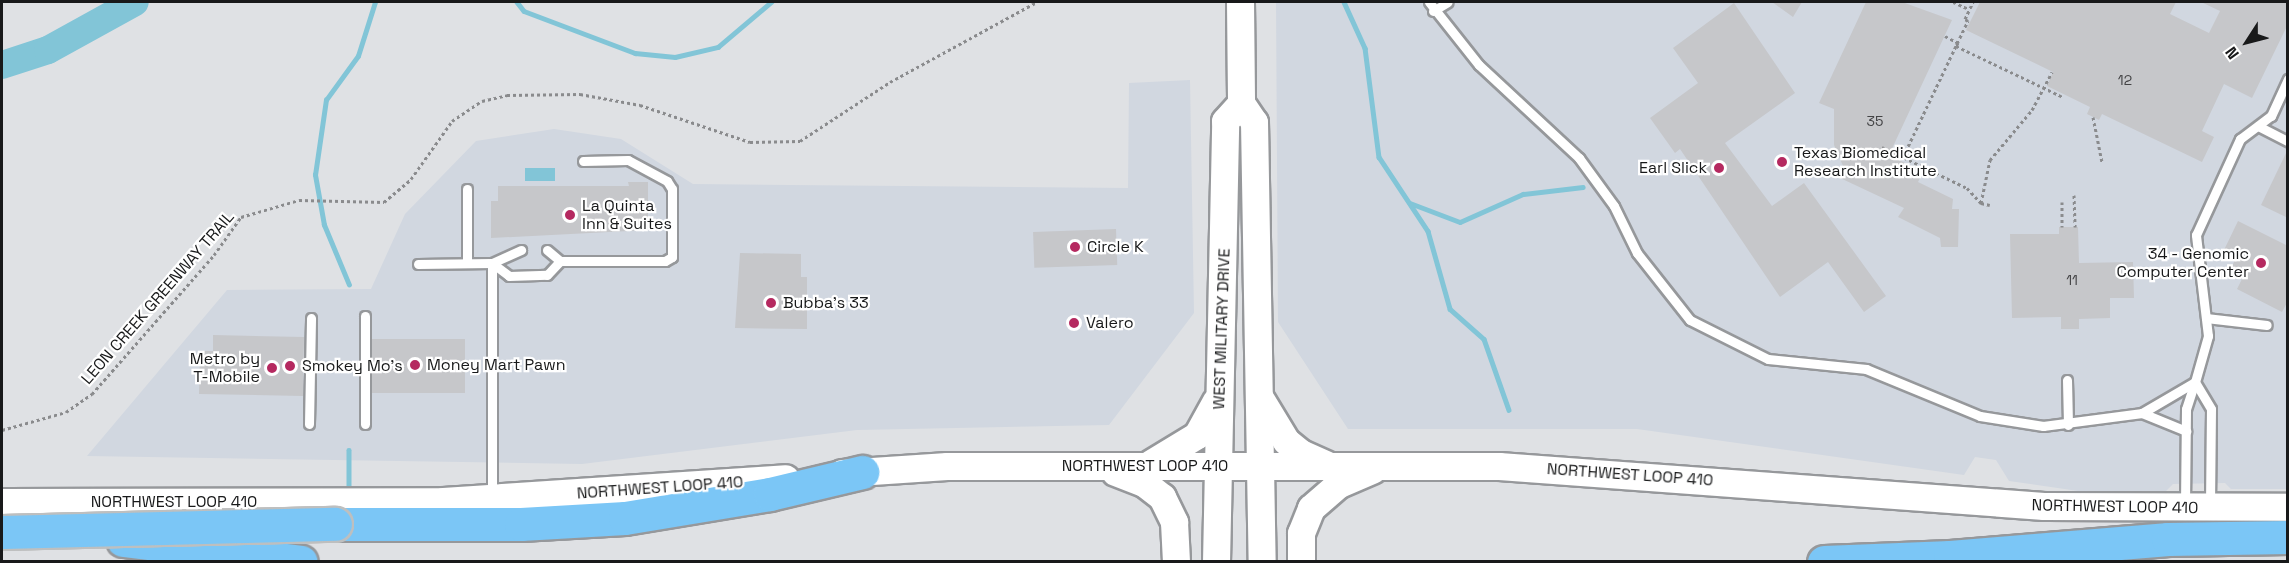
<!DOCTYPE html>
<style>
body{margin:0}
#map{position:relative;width:2289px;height:563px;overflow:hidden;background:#dfe1e4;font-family:"Space Grotesk",sans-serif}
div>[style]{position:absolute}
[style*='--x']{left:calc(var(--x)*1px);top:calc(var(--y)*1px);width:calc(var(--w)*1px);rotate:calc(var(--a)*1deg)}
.built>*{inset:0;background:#d1d7e0}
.water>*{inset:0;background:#82c5d7;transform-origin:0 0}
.stream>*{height:4.5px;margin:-2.25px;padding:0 2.25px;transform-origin:2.25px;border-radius:2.25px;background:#82c5d7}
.river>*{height:28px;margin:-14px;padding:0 14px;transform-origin:14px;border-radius:14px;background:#82c5d7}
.building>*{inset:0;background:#c6c7ca;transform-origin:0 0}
.path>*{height:3px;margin-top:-1.5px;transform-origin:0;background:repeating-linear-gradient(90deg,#8a8b8d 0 3px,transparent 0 6px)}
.roads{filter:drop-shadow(2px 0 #96989b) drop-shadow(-2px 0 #96989b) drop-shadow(0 2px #96989b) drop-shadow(0 -2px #96989b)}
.service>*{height:9px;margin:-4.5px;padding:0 4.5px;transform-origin:4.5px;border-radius:4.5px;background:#fff}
.secondary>*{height:27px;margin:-13.5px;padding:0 13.5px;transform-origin:13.5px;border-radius:13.5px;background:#fff}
.motorway>*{height:33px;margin:-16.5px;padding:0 16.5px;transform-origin:16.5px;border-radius:16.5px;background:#7bc6f6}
.bridges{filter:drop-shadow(2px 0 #bebfbf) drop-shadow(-2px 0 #bebfbf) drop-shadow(0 2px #bebfbf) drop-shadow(0 -2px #bebfbf)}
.motorway-bridge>*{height:33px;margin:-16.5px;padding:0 16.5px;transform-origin:16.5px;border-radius:16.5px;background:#7bc6f6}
.dots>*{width:16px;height:16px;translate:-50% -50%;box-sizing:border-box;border:3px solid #fff;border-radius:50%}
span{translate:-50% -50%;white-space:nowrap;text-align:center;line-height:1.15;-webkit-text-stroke:4.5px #fff;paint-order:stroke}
.number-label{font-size:14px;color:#444446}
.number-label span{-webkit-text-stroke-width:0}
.poi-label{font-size:16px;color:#18191a}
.left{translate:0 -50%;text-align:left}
.right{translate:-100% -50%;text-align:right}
.street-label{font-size:16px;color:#18191a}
.frame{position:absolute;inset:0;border:3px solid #18191a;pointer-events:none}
.north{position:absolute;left:2217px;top:12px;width:60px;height:60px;-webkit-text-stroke:4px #fff;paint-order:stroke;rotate:234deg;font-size:16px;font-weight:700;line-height:24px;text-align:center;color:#18191a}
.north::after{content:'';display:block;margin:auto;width:21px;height:27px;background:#18191a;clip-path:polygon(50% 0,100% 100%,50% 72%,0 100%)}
</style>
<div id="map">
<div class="built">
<i style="clip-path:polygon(1276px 2px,2287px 2px,2287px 489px,2231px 489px,2225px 483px,2173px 484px,2166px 491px,2078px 491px,2009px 481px,1996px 460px,1975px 457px,1964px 475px,1637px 429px,1348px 429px,1278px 322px)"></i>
<i style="clip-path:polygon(1190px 80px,1194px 313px,1109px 425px,857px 430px,582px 464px,87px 456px,227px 290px,371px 289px,405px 214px,476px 141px,554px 129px,621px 139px,693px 184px,1128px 188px,1129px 83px)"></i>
</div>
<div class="water">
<i style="left:525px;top:168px;width:30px;height:13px"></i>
</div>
<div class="stream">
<i style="--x:517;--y:2;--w:11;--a:52"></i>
<i style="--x:524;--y:11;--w:119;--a:20.7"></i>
<i style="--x:635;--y:53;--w:40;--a:5.7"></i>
<i style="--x:675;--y:57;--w:44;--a:-13.1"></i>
<i style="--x:718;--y:47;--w:70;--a:-40.3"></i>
<i style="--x:1344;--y:2;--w:51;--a:65.5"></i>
<i style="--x:1365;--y:48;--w:110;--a:82.7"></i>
<i style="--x:1379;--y:157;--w:89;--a:56.5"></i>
<i style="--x:1428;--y:231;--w:81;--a:74.2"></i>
<i style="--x:1450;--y:309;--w:45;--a:41.4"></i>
<i style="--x:1484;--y:339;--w:75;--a:70.6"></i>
<i style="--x:1410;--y:203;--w:53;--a:20.8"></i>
<i style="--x:1460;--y:222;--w:69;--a:-24"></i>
<i style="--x:1523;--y:194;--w:60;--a:-6.7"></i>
<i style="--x:349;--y:285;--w:65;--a:-112.6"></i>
<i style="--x:324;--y:225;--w:51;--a:-100.2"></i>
<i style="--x:315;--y:175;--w:76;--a:-81.7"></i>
<i style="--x:326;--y:100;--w:54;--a:-54"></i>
<i style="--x:358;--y:56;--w:57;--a:-72.5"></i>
<i style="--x:349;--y:450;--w:43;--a:90"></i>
</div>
<div class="river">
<i style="--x:2;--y:65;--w:48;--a:-18.1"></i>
<i style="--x:48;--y:50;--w:99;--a:-28.9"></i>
</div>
<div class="building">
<i style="clip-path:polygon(1772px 2px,1802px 2px,1793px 17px)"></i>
<i style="clip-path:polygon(1866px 2px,1902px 2px,1952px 20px,1889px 155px,1923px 172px,1918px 182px,1953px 199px,1952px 209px,1959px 209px,1958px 247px,1941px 247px,1940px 238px,1898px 217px,1904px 208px,1838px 177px,1843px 166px,1834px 145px,1834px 109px,1819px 103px)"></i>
<i style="clip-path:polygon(1980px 2px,2176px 2px,2170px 14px,2209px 33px,2220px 11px,2201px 2px,2288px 2px,2288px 24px,2252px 98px,2224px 84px,2202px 131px,2214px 137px,2202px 162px,2102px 114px,2099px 120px,2087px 114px,2090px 107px,2047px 86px,2053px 72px,1966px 30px)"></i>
<i style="clip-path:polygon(1734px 3px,1795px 93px,1725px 143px,1772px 206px,1804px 183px,1886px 296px,1864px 312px,1828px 262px,1780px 297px,1680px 149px,1675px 153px,1650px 118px,1698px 83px,1673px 48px)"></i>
<i style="clip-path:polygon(2288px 149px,2288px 218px,2261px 205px)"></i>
<i style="clip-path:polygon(628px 182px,648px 182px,648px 230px,491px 238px,491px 201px,498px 201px,498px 186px,629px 186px)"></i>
<i style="clip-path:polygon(2238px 221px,2288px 246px,2288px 301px,2282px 312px,2237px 289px,2243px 277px,2230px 270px,2237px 256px,2224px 250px)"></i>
<i style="clip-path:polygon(2059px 227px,2078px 227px,2079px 263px,2133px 262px,2134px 298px,2110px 298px,2110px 318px,2079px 319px,2079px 329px,2061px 329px,2061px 317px,2012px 318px,2010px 234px,2059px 234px)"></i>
<i style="left:1116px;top:229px;width:36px;height:83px;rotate:88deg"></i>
<i style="clip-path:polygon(740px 253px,801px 254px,801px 277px,807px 277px,807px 329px,735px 328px)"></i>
<i style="clip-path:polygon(213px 335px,304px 337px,303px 396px,199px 394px,200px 351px,213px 351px)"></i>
<i style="left:372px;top:339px;width:93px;height:54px"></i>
</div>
<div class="path">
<i style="--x:1953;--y:2;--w:17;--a:24"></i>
<i style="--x:1945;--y:36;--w:15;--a:28"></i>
<i style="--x:1958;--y:43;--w:4;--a:124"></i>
<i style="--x:1956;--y:46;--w:119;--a:25.5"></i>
<i style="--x:2093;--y:117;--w:46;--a:78.7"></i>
<i style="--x:1882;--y:147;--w:94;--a:25.8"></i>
<i style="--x:1967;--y:188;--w:21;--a:47"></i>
<i style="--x:1981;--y:203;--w:9;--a:13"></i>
<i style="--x:1903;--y:157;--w:151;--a:-64.5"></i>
<i style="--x:1968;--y:21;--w:4;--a:-146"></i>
<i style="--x:1965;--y:19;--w:19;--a:-65"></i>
<i style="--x:2074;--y:195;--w:32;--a:88"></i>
<i style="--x:2062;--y:202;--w:25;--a:90"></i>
<i style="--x:1981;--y:203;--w:44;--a:-78.2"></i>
<i style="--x:1990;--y:160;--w:65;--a:-50"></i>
<i style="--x:2032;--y:110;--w:43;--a:-62.2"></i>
<i style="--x:2;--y:430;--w:66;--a:-15.7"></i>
<i style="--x:66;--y:412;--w:32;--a:-35"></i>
<i style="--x:92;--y:394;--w:185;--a:-48.7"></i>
<i style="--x:214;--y:255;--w:47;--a:-54.6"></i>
<i style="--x:241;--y:217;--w:60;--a:-16.3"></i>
<i style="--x:299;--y:200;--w:85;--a:1.3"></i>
<i style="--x:384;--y:202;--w:35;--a:-40"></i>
<i style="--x:411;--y:179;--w:71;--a:-54.7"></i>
<i style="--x:452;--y:121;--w:36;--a:-34"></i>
<i style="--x:482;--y:101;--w:26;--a:-13"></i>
<i style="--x:507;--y:95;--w:73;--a:-0.8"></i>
<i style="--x:580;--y:94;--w:61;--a:10.4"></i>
<i style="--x:640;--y:105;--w:116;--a:18.6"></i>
<i style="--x:750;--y:142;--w:50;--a:-1.1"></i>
<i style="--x:800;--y:141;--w:108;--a:-33.2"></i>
<i style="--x:890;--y:82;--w:167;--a:-28.6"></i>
</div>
<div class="roads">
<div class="service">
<i style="--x:1429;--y:2;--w:80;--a:51.6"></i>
<i style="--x:1479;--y:65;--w:137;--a:42.9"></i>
<i style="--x:1579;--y:158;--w:59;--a:53.9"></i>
<i style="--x:1614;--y:206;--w:52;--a:63.9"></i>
<i style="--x:1637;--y:253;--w:85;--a:51.7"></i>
<i style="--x:1690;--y:320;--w:87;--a:26.6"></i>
<i style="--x:1768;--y:359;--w:99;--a:5.8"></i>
<i style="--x:1866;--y:369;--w:123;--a:22.4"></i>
<i style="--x:1980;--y:416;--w:64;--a:9"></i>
<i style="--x:2043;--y:426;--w:100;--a:-7.5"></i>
<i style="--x:2142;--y:413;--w:61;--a:-30.3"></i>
<i style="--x:2195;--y:382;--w:48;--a:-74.2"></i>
<i style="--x:2208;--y:336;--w:102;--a:-96.8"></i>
<i style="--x:2196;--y:235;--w:106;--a:-65.4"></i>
<i style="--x:2240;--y:139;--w:39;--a:-37"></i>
<i style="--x:2271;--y:116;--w:41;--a:-65.3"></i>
<i style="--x:1433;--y:11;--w:17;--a:-31"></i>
<i style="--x:2258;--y:126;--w:34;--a:27"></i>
<i style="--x:467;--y:189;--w:74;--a:90"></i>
<i style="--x:547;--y:250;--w:17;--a:40"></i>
<i style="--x:418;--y:264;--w:74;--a:-0.8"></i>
<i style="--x:492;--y:263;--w:21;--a:37"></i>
<i style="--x:509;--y:276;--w:38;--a:-2"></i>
<i style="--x:547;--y:275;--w:19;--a:-47"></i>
<i style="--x:560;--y:261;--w:105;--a:0"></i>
<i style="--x:665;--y:261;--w:8;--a:-30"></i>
<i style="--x:672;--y:257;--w:68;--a:-90"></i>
<i style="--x:672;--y:189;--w:9;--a:-122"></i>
<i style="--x:667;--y:181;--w:44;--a:-151.7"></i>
<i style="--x:628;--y:160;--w:45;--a:178.7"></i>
<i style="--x:2206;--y:318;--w:61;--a:6.5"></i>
<i style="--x:2067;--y:380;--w:45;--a:88.7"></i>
<i style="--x:2142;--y:413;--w:48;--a:22.2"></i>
<i style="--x:309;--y:424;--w:106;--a:-88.9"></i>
<i style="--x:365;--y:424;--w:108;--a:-90"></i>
<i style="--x:492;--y:494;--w:231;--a:-90"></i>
<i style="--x:492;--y:263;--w:32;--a:-24"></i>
<i style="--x:2185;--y:505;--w:96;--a:-89.4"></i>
<i style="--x:2186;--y:409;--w:28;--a:-72"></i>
<i style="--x:2195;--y:382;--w:31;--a:59"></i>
<i style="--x:2211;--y:409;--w:94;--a:90.6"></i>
</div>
<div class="secondary">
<i style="--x:1240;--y:2;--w:101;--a:89.4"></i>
<i style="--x:1241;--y:103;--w:23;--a:56"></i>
<i style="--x:1254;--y:122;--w:440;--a:89"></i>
<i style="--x:1260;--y:398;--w:50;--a:58.8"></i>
<i style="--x:1286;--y:441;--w:19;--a:39"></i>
<i style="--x:1301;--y:453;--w:27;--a:24"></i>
<i style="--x:1151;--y:463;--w:54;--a:-31.3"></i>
<i style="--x:1197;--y:435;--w:39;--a:-61"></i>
<i style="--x:1115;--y:472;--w:31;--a:21"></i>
<i style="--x:1144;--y:483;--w:23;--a:38"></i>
<i style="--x:1162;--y:497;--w:28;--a:64"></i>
<i style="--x:1174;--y:522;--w:40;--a:87.1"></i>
<i style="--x:842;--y:473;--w:105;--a:-3.8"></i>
<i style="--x:947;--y:466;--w:552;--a:0"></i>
<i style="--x:1499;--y:466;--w:546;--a:4.2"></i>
<i style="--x:2044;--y:506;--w:244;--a:0.2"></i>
<i style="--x:2;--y:502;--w:441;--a:-0.1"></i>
<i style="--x:443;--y:501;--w:343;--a:-3.8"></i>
<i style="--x:1216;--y:562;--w:441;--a:-88.8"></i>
<i style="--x:1225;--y:121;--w:24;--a:-48"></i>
<i style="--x:1301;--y:562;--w:29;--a:-90"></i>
<i style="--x:1301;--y:533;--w:27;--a:-68"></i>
<i style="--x:1311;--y:508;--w:37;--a:-41"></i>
<i style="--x:1339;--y:484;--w:36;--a:-23"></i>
</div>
<div class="motorway">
<i style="--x:335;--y:524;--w:186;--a:0"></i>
<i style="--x:521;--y:524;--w:104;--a:-3.3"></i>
<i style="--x:625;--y:518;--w:147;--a:-9.4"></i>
<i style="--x:770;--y:494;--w:95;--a:-13.4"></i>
<i style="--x:123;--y:540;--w:179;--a:7"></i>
<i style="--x:1824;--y:562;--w:126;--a:-2.3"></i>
<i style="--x:1950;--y:557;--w:219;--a:-4.7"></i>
<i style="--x:2168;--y:539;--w:120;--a:-1"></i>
</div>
</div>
<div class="bridges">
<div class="motorway-bridge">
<i style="--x:2;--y:532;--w:333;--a:-1.4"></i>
</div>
</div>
<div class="dots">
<i style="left:1782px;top:162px;background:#b52960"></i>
<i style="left:1719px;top:168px;background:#b52960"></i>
<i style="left:570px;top:215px;background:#b52960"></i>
<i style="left:1075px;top:247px;background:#b52960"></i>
<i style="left:2261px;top:263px;background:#b52960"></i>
<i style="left:771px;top:303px;background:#b52960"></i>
<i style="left:1074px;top:323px;background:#b52960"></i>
<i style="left:415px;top:365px;background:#b52960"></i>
<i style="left:290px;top:366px;background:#b52960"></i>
<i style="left:272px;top:368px;background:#b52960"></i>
</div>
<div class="number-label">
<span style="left:2125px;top:80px">12</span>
<span style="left:1875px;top:121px">35</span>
<span style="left:2072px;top:280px">11</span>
</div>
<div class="poi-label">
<span class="left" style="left:1794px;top:162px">Texas Biomedical<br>Research Institute</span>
<span class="right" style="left:1707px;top:168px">Earl Slick</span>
<span class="left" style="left:582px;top:215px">La Quinta<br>Inn &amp; Suites</span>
<span class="left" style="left:1087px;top:247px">Circle K</span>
<span class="right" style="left:2249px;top:263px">34 - Genomic<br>Computer Center</span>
<span class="left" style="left:783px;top:303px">Bubba's 33</span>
<span class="left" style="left:1086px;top:323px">Valero</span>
<span class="right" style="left:260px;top:368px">Metro by<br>T-Mobile</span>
<span class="left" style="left:427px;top:365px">Money Mart Pawn</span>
<span class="left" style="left:302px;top:366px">Smokey Mo's</span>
</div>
<div class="street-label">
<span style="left:158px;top:298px;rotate:-49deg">LEON CREEK GREENWAY TRAIL</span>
<span style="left:1222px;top:329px;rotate:-88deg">WEST MILITARY DRIVE</span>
<span style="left:1145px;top:466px">NORTHWEST LOOP 410</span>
<span style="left:1630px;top:475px;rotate:4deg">NORTHWEST LOOP 410</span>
<span style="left:660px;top:488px;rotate:-4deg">NORTHWEST LOOP 410</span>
<span style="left:174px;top:502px">NORTHWEST LOOP 410</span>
<span style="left:2115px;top:507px;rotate:1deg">NORTHWEST LOOP 410</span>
</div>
<div class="frame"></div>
<div class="north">N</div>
</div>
